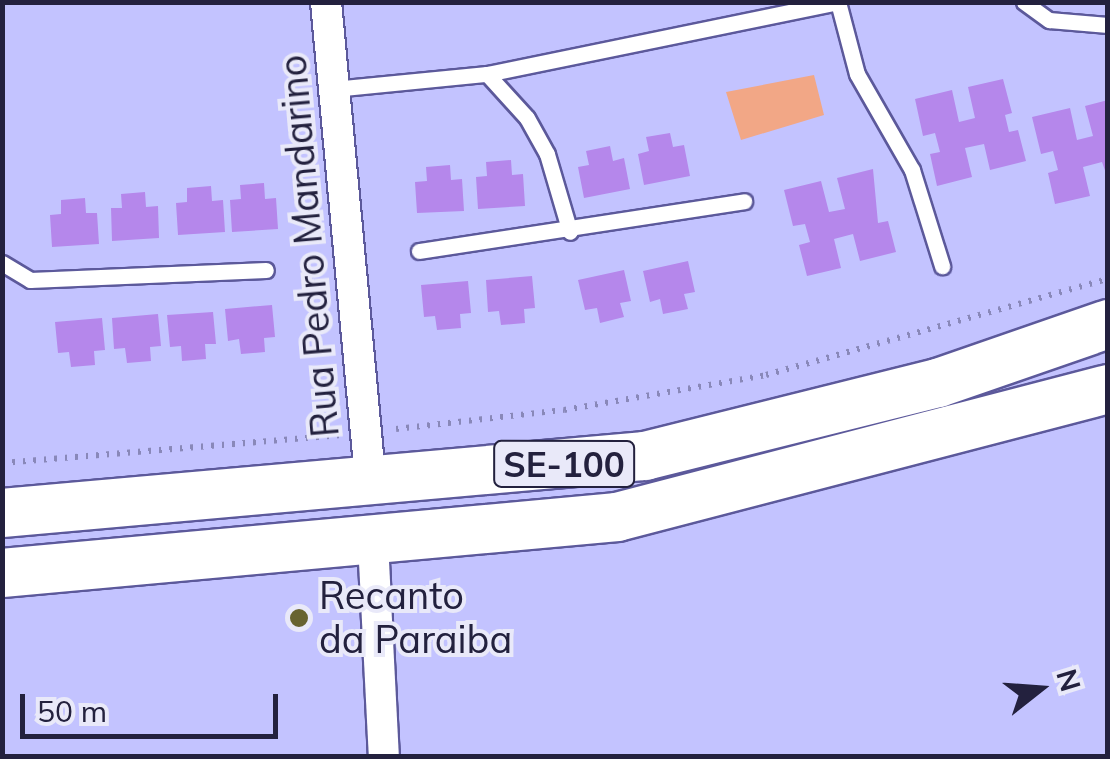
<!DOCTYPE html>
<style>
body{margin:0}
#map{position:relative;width:1110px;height:759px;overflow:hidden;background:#c3c3ff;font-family:Mulish,sans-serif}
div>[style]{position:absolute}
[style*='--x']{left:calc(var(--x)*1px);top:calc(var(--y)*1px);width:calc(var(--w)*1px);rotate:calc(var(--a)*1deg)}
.green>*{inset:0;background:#f2a786}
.building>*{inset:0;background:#b587eb}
.path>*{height:6px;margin-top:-3px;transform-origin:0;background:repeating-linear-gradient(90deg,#8988b9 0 2.5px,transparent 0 10.5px)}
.roads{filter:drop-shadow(2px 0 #5c599b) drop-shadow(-2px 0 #5c599b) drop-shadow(0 2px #5c599b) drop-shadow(0 -2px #5c599b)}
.lane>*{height:15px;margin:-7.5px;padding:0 7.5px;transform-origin:7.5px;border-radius:7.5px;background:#fff}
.street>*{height:30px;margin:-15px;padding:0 15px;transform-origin:15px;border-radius:15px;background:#fff}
.primary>*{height:48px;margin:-24px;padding:0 24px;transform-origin:24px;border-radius:24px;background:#fff}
.dots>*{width:28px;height:28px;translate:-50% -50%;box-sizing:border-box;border:5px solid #e9e9f9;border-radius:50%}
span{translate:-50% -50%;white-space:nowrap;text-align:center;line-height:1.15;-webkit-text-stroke:8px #e9e9f9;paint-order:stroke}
.shield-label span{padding:2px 8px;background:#e9e9f9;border:2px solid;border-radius:8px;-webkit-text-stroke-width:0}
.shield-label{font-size:35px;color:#23213e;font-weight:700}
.street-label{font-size:38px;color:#23213e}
.poi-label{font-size:38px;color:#23213e}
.left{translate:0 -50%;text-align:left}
.frame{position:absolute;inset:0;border:5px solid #23213e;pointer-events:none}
.north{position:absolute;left:990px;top:639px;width:100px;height:100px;-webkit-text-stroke:8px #e9e9f9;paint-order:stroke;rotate:73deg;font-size:28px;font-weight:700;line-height:40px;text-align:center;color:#23213e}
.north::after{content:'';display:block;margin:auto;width:35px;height:45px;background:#23213e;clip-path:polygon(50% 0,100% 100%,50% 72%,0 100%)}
.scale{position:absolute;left:20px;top:694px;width:258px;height:45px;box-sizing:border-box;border:5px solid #23213e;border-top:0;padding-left:12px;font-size:30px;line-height:35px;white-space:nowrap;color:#23213e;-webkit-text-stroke:8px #e9e9f9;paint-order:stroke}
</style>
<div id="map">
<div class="green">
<i style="clip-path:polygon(814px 75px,824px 115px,741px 140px,726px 92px)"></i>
</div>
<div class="building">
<i style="clip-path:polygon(1003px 79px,1012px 113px,1005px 115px,1009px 132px,1018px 130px,1026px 161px,990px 170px,984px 144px,965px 148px,972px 177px,937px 186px,930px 154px,940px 152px,935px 133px,923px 136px,915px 99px,952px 90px,959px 122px,975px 118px,968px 87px)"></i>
<i style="clip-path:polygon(1108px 100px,1108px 179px,1102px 162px,1083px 167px,1090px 196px,1055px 204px,1048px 173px,1058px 170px,1053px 151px,1041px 154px,1032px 117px,1070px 108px,1077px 140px,1093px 136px,1085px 106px)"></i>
<i style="clip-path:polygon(670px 133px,673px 147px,684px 145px,690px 176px,644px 185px,638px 154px,649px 151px,646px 137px)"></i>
<i style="clip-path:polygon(610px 146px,613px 161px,624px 158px,630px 189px,584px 198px,578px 167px,589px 165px,586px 151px)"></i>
<i style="clip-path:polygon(511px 160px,512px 175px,523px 174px,525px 206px,478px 209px,476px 177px,487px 176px,486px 162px)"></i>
<i style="clip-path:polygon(450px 165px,451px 180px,462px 179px,464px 211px,417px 213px,415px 182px,427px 181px,426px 167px)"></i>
<i style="clip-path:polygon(873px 169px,878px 223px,888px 221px,896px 252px,860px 261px,853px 234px,834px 239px,841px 268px,807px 276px,799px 245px,810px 242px,805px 224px,793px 226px,784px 190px,821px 181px,829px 212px,845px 209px,837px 178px)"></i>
<i style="clip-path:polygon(264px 183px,265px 199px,276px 198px,278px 229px,232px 232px,230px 200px,241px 199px,240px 185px)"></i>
<i style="clip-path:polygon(211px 186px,212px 201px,223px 200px,225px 232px,178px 235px,176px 203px,187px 202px,187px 188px)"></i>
<i style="clip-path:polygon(145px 192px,146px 207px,158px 206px,159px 238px,112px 241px,111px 208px,122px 208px,121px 194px)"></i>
<i style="clip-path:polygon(85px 198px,86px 213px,97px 213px,99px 244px,52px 247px,50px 215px,61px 214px,61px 200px)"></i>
<i style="clip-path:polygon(688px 261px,695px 292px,684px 294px,688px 309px,663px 314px,660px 299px,650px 302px,643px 271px)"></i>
<i style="clip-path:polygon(624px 270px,631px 301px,620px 303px,624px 317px,600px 323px,597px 308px,585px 310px,578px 280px)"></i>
<i style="clip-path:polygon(532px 276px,535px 308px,524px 309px,525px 323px,501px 325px,499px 311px,488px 312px,486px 280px)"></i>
<i style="clip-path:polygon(468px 281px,471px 313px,460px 314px,461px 328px,437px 330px,435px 316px,424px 317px,421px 285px)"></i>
<i style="clip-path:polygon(272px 305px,275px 337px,264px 338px,265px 352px,241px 354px,239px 339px,228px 341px,225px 309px)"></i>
<i style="clip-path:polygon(213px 312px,216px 344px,205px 344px,206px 359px,182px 361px,181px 346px,170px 347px,167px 315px)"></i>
<i style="clip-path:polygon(158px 314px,161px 346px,150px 347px,151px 361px,127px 363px,125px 348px,114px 349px,112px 318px)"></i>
<i style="clip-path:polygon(102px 318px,105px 350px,94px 351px,95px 365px,71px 367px,69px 352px,58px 353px,55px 322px)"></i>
</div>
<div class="path">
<i style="--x:396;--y:429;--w:169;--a:-6.5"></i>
<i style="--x:564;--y:410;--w:205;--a:-9.8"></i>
<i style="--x:766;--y:375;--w:355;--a:-15.7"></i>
<i style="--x:2;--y:463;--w:338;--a:-4.7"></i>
</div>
<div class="roads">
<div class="lane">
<i style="--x:838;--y:2;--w:74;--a:75.2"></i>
<i style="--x:857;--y:74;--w:111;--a:60.2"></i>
<i style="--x:912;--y:170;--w:101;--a:72.6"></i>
<i style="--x:1024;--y:2;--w:31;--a:36"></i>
<i style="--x:1049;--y:20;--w:59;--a:4.8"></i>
<i style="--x:487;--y:74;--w:59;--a:47.7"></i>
<i style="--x:527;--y:118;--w:41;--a:60.9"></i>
<i style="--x:547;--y:154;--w:81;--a:73.6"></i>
<i style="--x:333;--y:89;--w:155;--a:-5.6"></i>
<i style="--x:487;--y:74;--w:359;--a:-11.6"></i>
<i style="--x:419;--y:251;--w:329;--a:-8.7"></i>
<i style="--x:2;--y:263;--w:33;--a:31"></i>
<i style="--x:30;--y:280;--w:236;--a:-2.4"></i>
</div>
<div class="street">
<i style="--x:326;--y:2;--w:483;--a:84.7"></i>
<i style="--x:373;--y:542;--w:214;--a:87.1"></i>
</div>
<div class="primary">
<i style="--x:2;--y:513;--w:646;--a:-5.07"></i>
<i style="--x:645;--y:456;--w:302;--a:-14"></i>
<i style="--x:938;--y:383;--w:180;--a:-19.1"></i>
<i style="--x:2;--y:573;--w:618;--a:-5.2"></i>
<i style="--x:617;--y:517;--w:507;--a:-14.61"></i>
</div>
</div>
<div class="dots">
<i style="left:299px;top:618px;background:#686330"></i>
</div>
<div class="shield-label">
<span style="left:564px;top:464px">SE-100</span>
</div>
<div class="street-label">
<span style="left:309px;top:246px;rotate:-95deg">Rua Pedro Mandarino</span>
</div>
<div class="poi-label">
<span class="left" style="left:319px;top:618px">Recanto<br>da Paraiba</span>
</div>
<div class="frame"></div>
<div class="north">N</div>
<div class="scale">50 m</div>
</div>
